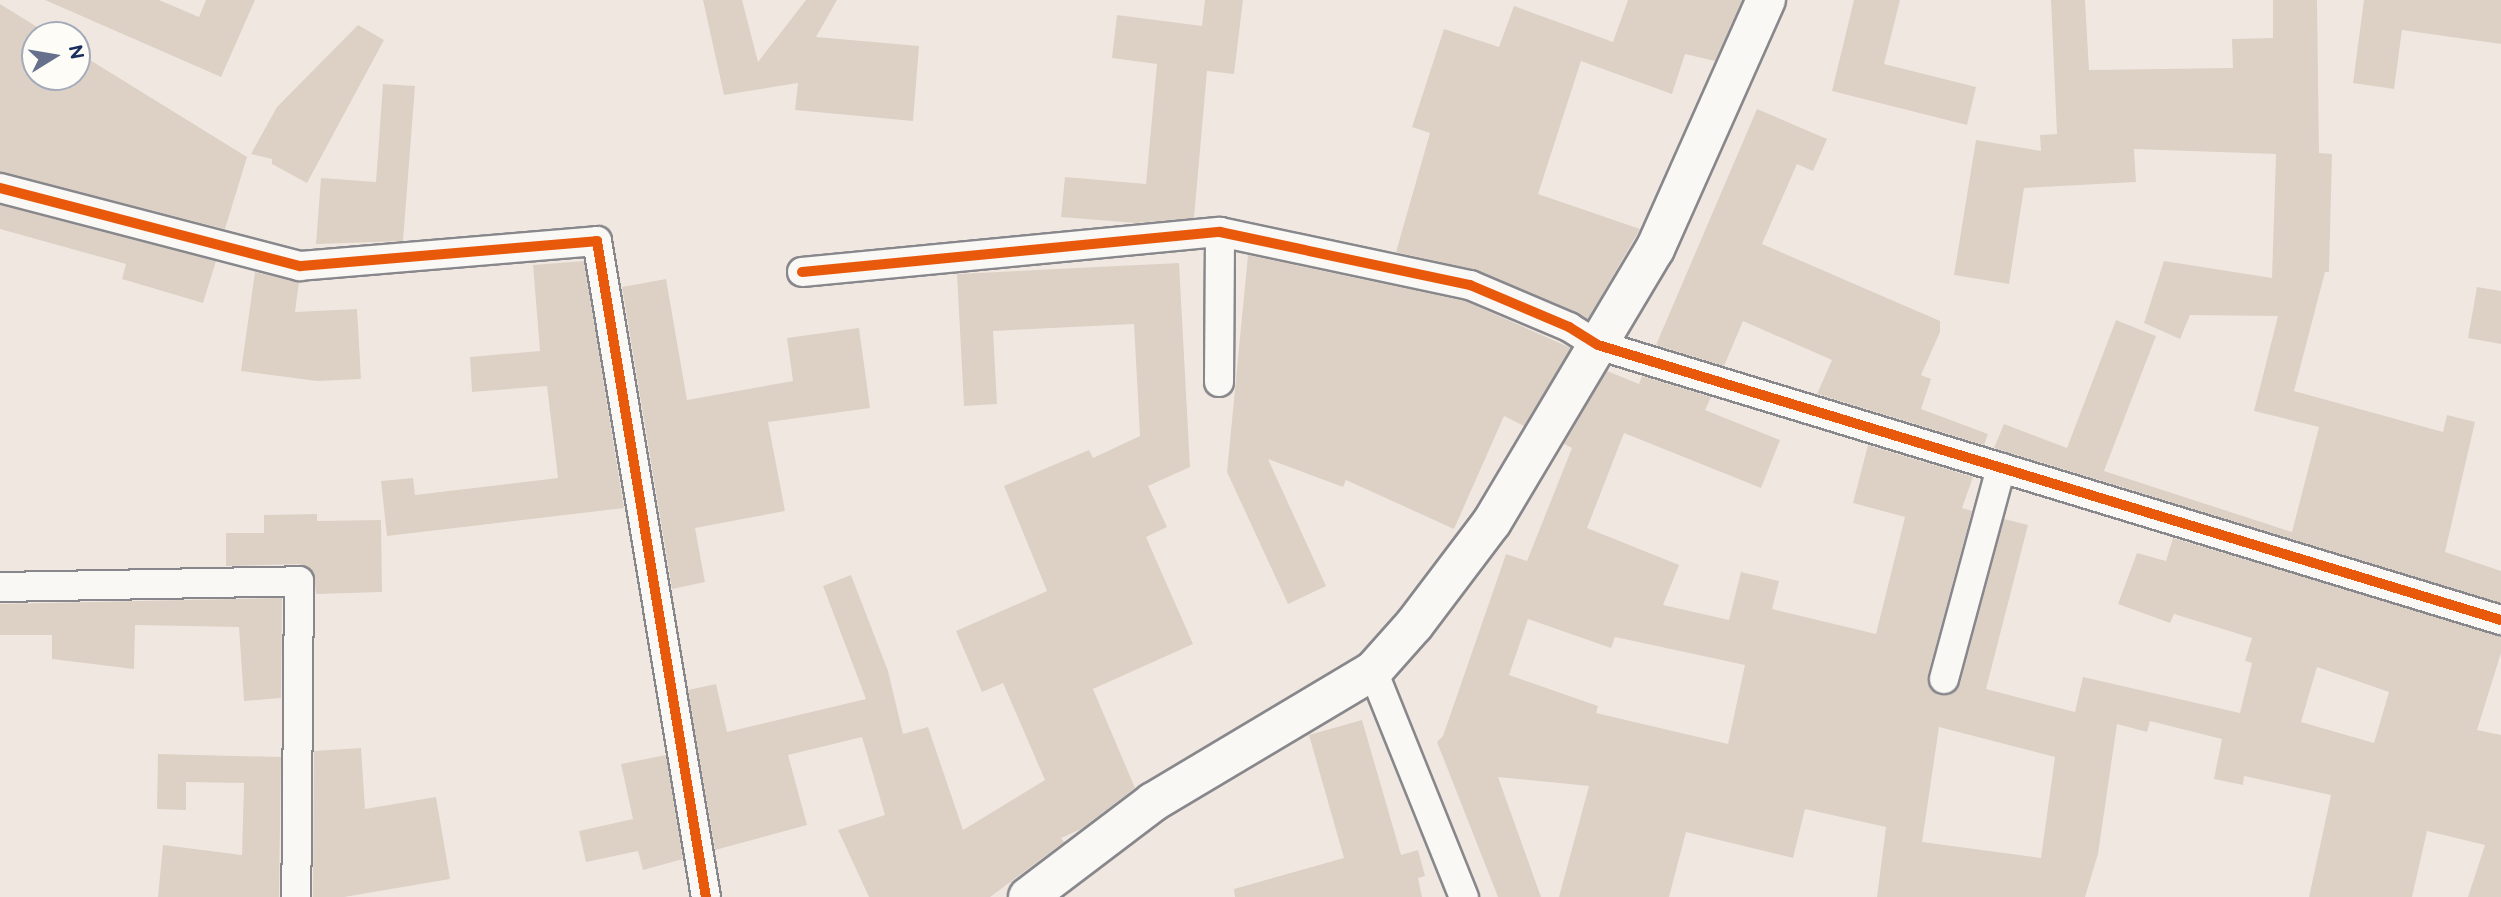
<!DOCTYPE html>
<style>
body{margin:0}
#map{position:relative;width:2501px;height:897px;overflow:hidden;background:#f0e8e0;font-family:"Balsamiq Sans",sans-serif}
div>[style]{position:absolute}
[style*='--x']{left:calc(var(--x)*1px);top:calc(var(--y)*1px);width:calc(var(--w)*1px);rotate:calc(var(--a)*1deg)}
.building>*{inset:0;background:#ddd1c6}
.roads{filter:drop-shadow(2px 0 #87878c) drop-shadow(-2px 0 #87878c) drop-shadow(0 2px #87878c) drop-shadow(0 -2px #87878c)}
.street>*{height:28px;margin:-14px;padding:0 14px;transform-origin:14px;border-radius:14px;background:#f9f8f5}
.secondary>*{height:38px;margin:-19px;padding:0 19px;transform-origin:19px;border-radius:19px;background:#f9f8f5}
.cycleway>*{height:10px;margin:-5px;padding:0 5px;transform-origin:5px;border-radius:5px;background:#e8590c}
span{translate:-50% -50%;white-space:nowrap;text-align:center;line-height:1.15;-webkit-text-stroke:6px #fdfcf7;paint-order:stroke}
.north{position:absolute;left:21px;top:21px;width:70px;height:70px;box-sizing:border-box;background:#fdfcf7;border:2px solid #a3aaba;border-radius:50%;rotate:79deg;font-size:19px;font-weight:700;line-height:28px;text-align:center;color:#1b2f5e}
.north::after{content:'';display:block;margin:auto;width:24px;height:32px;background:#66708c;clip-path:polygon(50% 0,100% 100%,50% 72%,0 100%)}
</style>
<div id="map">
<div class="building">
<i style="clip-path:polygon(45px 0,159px 0,199px 17px,206px 0,255px 0,221px 77px)"></i>
<i style="clip-path:polygon(703px 0,742px 0,758px 62px,806px 0,837px 0,816px 37px,919px 46px,913px 121px,795px 110px,798px 83px,724px 95px)"></i>
<i style="clip-path:polygon(1205px 0,1243px 0,1234px 74px,1207px 71px,1194px 218px,1136px 223px,1061px 217px,1065px 177px,1146px 184px,1157px 64px,1112px 58px,1117px 15px,1202px 26px)"></i>
<i style="clip-path:polygon(1628px 0,1742px 0,1715px 61px,1685px 54px,1672px 94px,1581px 61px,1538px 194px,1640px 229px,1588px 319px,1476px 270px,1396px 252px,1430px 133px,1412px 127px,1444px 29px,1499px 47px,1514px 6px,1613px 42px)"></i>
<i style="clip-path:polygon(1854px 0,1900px 0,1884px 64px,1976px 87px,1967px 125px,1832px 91px)"></i>
<i style="clip-path:polygon(2051px 0,2085px 0,2089px 70px,2233px 68px,2232px 39px,2273px 38px,2273px 0,2317px 0,2319px 153px,2332px 154px,2329px 272px,2325px 272px,2294px 391px,2443px 432px,2447px 415px,2475px 422px,2445px 552px,2501px 571px,2501px 603px,1994px 448px,2004px 424px,2067px 448px,2116px 320px,2156px 336px,2104px 471px,2292px 532px,2319px 427px,2254px 411px,2278px 316px,2190px 315px,2180px 339px,2144px 323px,2164px 261px,2272px 278px,2276px 154px,2134px 149px,2136px 182px,2024px 188px,2009px 284px,1954px 275px,1976px 140px,2041px 151px,2040px 135px,2057px 134px)"></i>
<i style="clip-path:polygon(2364px 0,2501px 0,2501px 44px,2402px 30px,2394px 89px,2353px 83px)"></i>
<i style="clip-path:polygon(0 4px,50px 35px,35px 35px,35px 77px,77px 77px,77px 52px,247px 157px,225px 229px,0 172px)"></i>
<i style="clip-path:polygon(358px 25px,384px 40px,307px 183px,272px 164px,272px 159px,251px 154px,277px 107px)"></i>
<i style="clip-path:polygon(383px 84px,415px 86px,403px 241px,316px 244px,321px 178px,376px 182px)"></i>
<i style="clip-path:polygon(1757px 109px,1827px 139px,1813px 171px,1797px 164px,1762px 244px,1940px 321px,1940px 332px,1921px 375px,1931px 379px,1921px 409px,1988px 434px,1984px 445px,1817px 394px,1832px 360px,1743px 321px,1724px 366px,1656px 345px)"></i>
<i style="clip-path:polygon(0 205px,216px 261px,203px 303px,122px 279px,126px 264px,0 229px)"></i>
<i style="clip-path:polygon(1248px 255px,1465px 301px,1571px 348px,1524px 426px,1504px 416px,1454px 529px,1346px 480px,1343px 487px,1268px 459px,1326px 586px,1288px 604px,1227px 472px)"></i>
<i style="clip-path:polygon(584px 261px,624px 508px,387px 536px,381px 481px,413px 478px,415px 495px,558px 478px,547px 386px,472px 392px,470px 357px,540px 351px,533px 265px)"></i>
<i style="clip-path:polygon(1179px 263px,1190px 467px,1148px 486px,1167px 527px,1146px 537px,1193px 644px,1093px 689px,1135px 788px,1081px 829px,1061px 838px,1064px 842px,990px 897px,869px 897px,838px 830px,885px 815px,862px 737px,788px 755px,807px 825px,715px 850px,688px 690px,716px 684px,727px 732px,866px 699px,823px 586px,851px 575px,888px 671px,903px 734px,928px 727px,963px 830px,1045px 780px,1003px 683px,982px 692px,956px 631px,1047px 591px,1004px 486px,1089px 450px,1093px 458px,1140px 436px,1134px 324px,993px 331px,997px 404px,964px 406px,957px 274px)"></i>
<i style="clip-path:polygon(255px 272px,299px 282px,295px 312px,357px 309px,361px 379px,317px 381px,241px 371px)"></i>
<i style="clip-path:polygon(666px 279px,687px 400px,793px 381px,787px 338px,859px 328px,870px 408px,768px 422px,785px 511px,695px 528px,705px 582px,672px 589px,622px 287px)"></i>
<i style="clip-path:polygon(2477px 287px,2501px 291px,2501px 344px,2468px 338px)"></i>
<i style="clip-path:polygon(evenodd,1607px 371px,1639px 384px,1642px 376px,1711px 397px,1705px 410px,1780px 440px,1761px 488px,1624px 433px,1587px 528px,1679px 565px,1663px 605px,1729px 620px,1741px 572px,1779px 581px,1772px 609px,1876px 634px,1905px 517px,1853px 503px,1868px 445px,1973px 477px,1962px 508px,1972px 511px,1928px 675px,1928px 684px,1939px 695px,1949px 695px,1960px 683px,2004px 519px,2028px 525px,1986px 689px,2075px 712px,2083px 677px,2240px 713px,2252px 663px,2245px 661px,2252px 638px,2174px 614px,2170px 623px,2118px 604px,2137px 553px,2166px 561px,2173px 538px,2501px 636px,2501px 653px,2477px 730px,2501px 735px,2501px 897px,2468px 897px,2485px 845px,2427px 831px,2412px 897px,2309px 897px,2331px 795px,2244px 776px,2243px 785px,2214px 779px,2222px 739px,2150px 721px,2147px 732px,2117px 724px,2098px 854px,2085px 897px,1877px 897px,1886px 827px,1805px 809px,1793px 858px,1686px 832px,1669px 897px,1559px 897px,1589px 786px,1498px 777px,1541px 897px,1498px 897px,1437px 742px,1443px 736px,1506px 554px,1527px 561px,1572px 448px,1564px 444px,1607px 371px,1528px 619px,1611px 648px,1615px 637px,1745px 665px,1728px 744px,1596px 713px,1598px 706px,1509px 675px,1528px 619px,1607px 371px,2317px 667px,2389px 692px,2374px 743px,2301px 722px,2317px 667px,1607px 371px,1939px 727px,2055px 757px,2041px 858px,1922px 842px,1939px 727px)"></i>
<i style="clip-path:polygon(317px 514px,317px 521px,381px 520px,382px 592px,316px 594px,314px 573px,299px 564px,226px 566px,226px 533px,264px 533px,264px 515px)"></i>
<i style="clip-path:polygon(282px 598px,281px 698px,244px 701px,239px 627px,135px 625px,134px 669px,52px 659px,52px 635px,0 635px,0 604px)"></i>
<i style="clip-path:polygon(1362px 720px,1401px 855px,1418px 850px,1425px 876px,1418px 878px,1422px 897px,1235px 897px,1234px 889px,1344px 858px,1309px 735px)"></i>
<i style="clip-path:polygon(361px 748px,365px 809px,436px 797px,450px 879px,344px 897px,313px 897px,314px 751px)"></i>
<i style="clip-path:polygon(158px 754px,281px 757px,279px 897px,158px 897px,163px 845px,242px 855px,244px 783px,186px 782px,186px 810px,157px 809px)"></i>
<i style="clip-path:polygon(666px 755px,683px 859px,643px 870px,638px 851px,586px 862px,579px 831px,633px 819px,621px 764px)"></i>
</div>
<div class="roads">
<div class="street">
<i style="--x:0;--y:188;--w:310;--a:14.6"></i>
<i style="--x:300;--y:266;--w:298;--a:-4.8"></i>
<i style="--x:597;--y:241;--w:665;--a:80.57"></i>
<i style="--x:802;--y:272;--w:420;--a:-5.5"></i>
<i style="--x:1220;--y:232;--w:256;--a:12"></i>
<i style="--x:1470;--y:285;--w:108;--a:23"></i>
<i style="--x:1569;--y:327;--w:34;--a:32"></i>
<i style="--x:1598;--y:345;--w:944;--a:16.94"></i>
<i style="--x:1219;--y:382;--w:150;--a:-89.6"></i>
<i style="--x:0;--y:587;--w:299;--a:-1.1"></i>
<i style="--x:299;--y:581;--w:316;--a:90.5"></i>
<i style="--x:1373;--y:671;--w:244;--a:68.1"></i>
<i style="--x:1944;--y:679;--w:219;--a:-74.9"></i>
</div>
<div class="secondary">
<i style="--x:1028;--y:897;--w:157;--a:-37.2"></i>
<i style="--x:1153;--y:802;--w:256;--a:-30.8"></i>
<i style="--x:1373;--y:671;--w:62;--a:-48.3"></i>
<i style="--x:1414;--y:625;--w:129;--a:-52.9"></i>
<i style="--x:1492;--y:522;--w:318;--a:-59.2"></i>
<i style="--x:1655;--y:249;--w:273;--a:-66"></i>
</div>
</div>
<div class="cycleway">
<i style="--x:0;--y:188;--w:310;--a:14.6"></i>
<i style="--x:300;--y:266;--w:298;--a:-4.8"></i>
<i style="--x:597;--y:241;--w:665;--a:80.57"></i>
<i style="--x:802;--y:272;--w:420;--a:-5.5"></i>
<i style="--x:1220;--y:232;--w:256;--a:12"></i>
<i style="--x:1470;--y:285;--w:108;--a:23"></i>
<i style="--x:1569;--y:327;--w:34;--a:32"></i>
<i style="--x:1598;--y:345;--w:944;--a:16.94"></i>
</div>
<div class="north">N</div>
</div>
